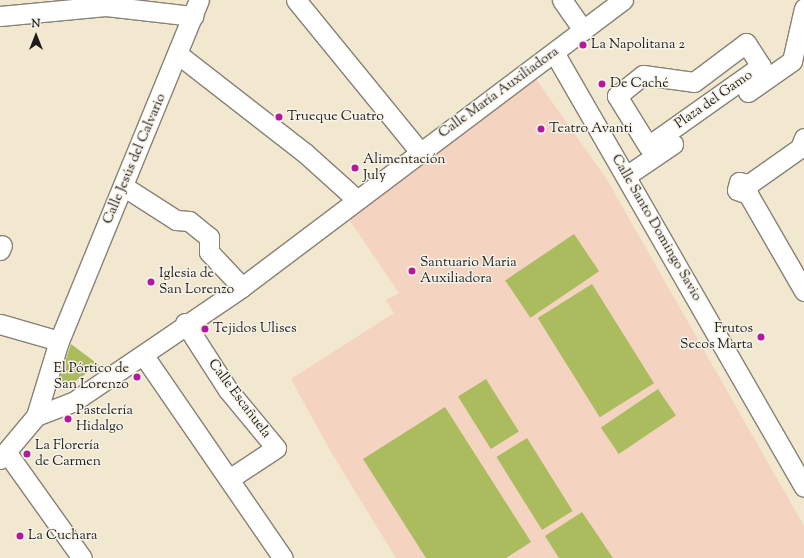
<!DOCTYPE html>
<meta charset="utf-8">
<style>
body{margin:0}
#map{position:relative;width:804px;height:558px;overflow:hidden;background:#f2e7cf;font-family:"Sorts Mill Goudy",serif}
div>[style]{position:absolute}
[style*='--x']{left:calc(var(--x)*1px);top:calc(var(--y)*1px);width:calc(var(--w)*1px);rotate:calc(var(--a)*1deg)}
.built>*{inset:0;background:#f4d3c0}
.green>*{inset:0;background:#abbc5f;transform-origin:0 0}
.roads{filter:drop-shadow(1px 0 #878276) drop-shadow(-1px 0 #878276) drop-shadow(0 1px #878276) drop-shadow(0 -1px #878276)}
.street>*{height:19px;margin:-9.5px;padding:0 9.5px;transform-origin:9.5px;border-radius:9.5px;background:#fff}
.dots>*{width:11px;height:11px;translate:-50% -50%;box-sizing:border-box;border:2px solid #f7f3e8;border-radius:50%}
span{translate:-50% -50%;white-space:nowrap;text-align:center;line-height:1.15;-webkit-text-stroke:3px #f7f3e8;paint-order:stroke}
.poi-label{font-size:14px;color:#1c1c1c}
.left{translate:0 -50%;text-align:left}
.right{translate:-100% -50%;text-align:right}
.street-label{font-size:14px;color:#1c1c1c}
.north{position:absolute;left:16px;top:16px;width:40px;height:40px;-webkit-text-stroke:3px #f7f3e8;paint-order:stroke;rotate:0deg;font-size:11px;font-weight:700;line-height:16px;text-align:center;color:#1c1c1c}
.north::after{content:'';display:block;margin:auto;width:14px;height:18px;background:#1c1c1c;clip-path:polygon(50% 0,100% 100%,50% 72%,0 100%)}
</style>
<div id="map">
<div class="built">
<i style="clip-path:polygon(533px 75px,606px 178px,804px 526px,804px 558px,396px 558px,331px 452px,291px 379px,394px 313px,386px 300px,399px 293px,346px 215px)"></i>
</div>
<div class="green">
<i style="left:574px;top:234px;width:45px;height:83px;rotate:56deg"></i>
<i style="left:592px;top:284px;width:117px;height:64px;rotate:58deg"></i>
<i style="clip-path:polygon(71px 344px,99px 365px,65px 388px,58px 383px)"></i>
<i style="left:486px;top:379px;width:62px;height:33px;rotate:58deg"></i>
<i style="left:658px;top:389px;width:32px;height:69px;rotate:56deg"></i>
<i style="clip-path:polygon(445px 407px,531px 542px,506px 558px,426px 558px,363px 459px)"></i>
<i style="left:527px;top:438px;width:86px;height:36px;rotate:58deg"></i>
<i style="clip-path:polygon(582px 512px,613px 558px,559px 558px,545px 536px)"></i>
</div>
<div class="roads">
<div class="street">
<i style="--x:296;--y:0;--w:195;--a:50.8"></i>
<i style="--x:562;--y:0;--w:37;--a:55"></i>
<i style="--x:0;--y:16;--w:106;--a:-5.4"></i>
<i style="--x:106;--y:6;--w:88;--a:6.6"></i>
<i style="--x:746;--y:43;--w:27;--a:57"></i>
<i style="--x:761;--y:66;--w:138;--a:144.7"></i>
<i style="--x:648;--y:146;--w:59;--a:-121.8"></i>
<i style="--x:617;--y:96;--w:33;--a:-39"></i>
<i style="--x:643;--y:75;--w:51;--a:7.8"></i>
<i style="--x:694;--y:82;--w:65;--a:-36.9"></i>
<i style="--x:555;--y:54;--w:499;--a:60.1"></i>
<i style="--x:179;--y:55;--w:160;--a:37.9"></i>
<i style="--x:305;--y:153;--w:69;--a:42"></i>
<i style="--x:748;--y:92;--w:54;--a:-35.2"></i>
<i style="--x:792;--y:61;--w:54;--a:-77.2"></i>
<i style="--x:804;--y:138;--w:11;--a:112"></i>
<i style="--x:800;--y:148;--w:62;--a:144.8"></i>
<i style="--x:749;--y:184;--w:10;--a:-169"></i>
<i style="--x:739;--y:182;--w:8;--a:104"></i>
<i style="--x:737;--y:190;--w:12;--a:20"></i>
<i style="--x:748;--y:194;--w:112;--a:60"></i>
<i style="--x:626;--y:176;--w:57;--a:-34.2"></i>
<i style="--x:123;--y:186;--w:63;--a:32.7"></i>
<i style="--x:176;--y:220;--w:13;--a:4"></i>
<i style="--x:189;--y:221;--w:26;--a:39"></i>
<i style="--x:209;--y:237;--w:15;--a:90"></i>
<i style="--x:209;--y:252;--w:48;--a:46.7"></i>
<i style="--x:0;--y:250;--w:5;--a:-68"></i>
<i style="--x:185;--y:323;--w:80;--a:57.3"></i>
<i style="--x:228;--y:390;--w:75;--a:50.4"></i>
<i style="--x:276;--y:448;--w:56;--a:146.6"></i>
<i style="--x:0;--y:324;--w:61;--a:16.1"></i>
<i style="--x:144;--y:356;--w:245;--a:55.5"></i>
<i style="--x:36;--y:416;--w:40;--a:-21"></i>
<i style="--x:73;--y:402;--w:204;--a:-34.2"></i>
<i style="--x:242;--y:287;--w:477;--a:-37"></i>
<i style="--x:7;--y:453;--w:129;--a:54.5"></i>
<i style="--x:0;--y:459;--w:56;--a:-50.1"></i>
<i style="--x:36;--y:416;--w:78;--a:-73"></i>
<i style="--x:59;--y:341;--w:369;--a:-67.7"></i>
</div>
</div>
<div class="dots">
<i style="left:583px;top:45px;background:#b5179e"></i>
<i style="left:602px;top:84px;background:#b5179e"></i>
<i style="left:279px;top:117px;background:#b5179e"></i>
<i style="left:541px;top:129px;background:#b5179e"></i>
<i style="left:355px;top:168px;background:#b5179e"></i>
<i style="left:412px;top:271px;background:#b5179e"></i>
<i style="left:151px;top:282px;background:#b5179e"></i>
<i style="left:205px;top:329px;background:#b5179e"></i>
<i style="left:761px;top:337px;background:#b5179e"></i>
<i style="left:137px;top:377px;background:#b5179e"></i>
<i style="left:68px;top:419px;background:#b5179e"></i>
<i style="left:27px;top:454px;background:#b5179e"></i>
<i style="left:20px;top:536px;background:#b5179e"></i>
</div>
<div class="poi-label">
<span class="left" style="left:591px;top:45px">La Napolitana 2</span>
<span class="left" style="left:610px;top:84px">De Caché</span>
<span class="left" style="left:287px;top:117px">Trueque Cuatro</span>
<span class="left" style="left:549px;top:129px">Teatro Avanti</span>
<span class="left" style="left:363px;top:168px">Alimentación<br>July</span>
<span class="left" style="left:420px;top:271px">Santuario Maria<br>Auxiliadora</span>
<span class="left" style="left:159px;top:282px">Iglesia de<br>San Lorenzo</span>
<span class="left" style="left:213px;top:329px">Tejidos Ulises</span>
<span class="right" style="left:753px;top:337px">Frutos<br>Secos Marta</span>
<span class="right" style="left:129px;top:377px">El Pórtico de<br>San Lorenzo</span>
<span class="left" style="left:76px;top:419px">Pastelería<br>Hidalgo</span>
<span class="left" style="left:35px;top:454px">La Florería<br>de Carmen</span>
<span class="left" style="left:28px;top:536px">La Cuchara</span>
</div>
<div class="street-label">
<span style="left:499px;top:93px;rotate:-36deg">Calle María Auxiliadora</span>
<span style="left:714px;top:100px;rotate:-35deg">Plaza del Gamo</span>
<span style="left:135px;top:159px;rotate:-67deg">Calle Jesús del Calvario</span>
<span style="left:656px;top:228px;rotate:60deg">Calle Santo Domingo Savio</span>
<span style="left:239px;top:399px;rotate:53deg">Calle Escañuela</span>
</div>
<div class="north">N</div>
</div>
